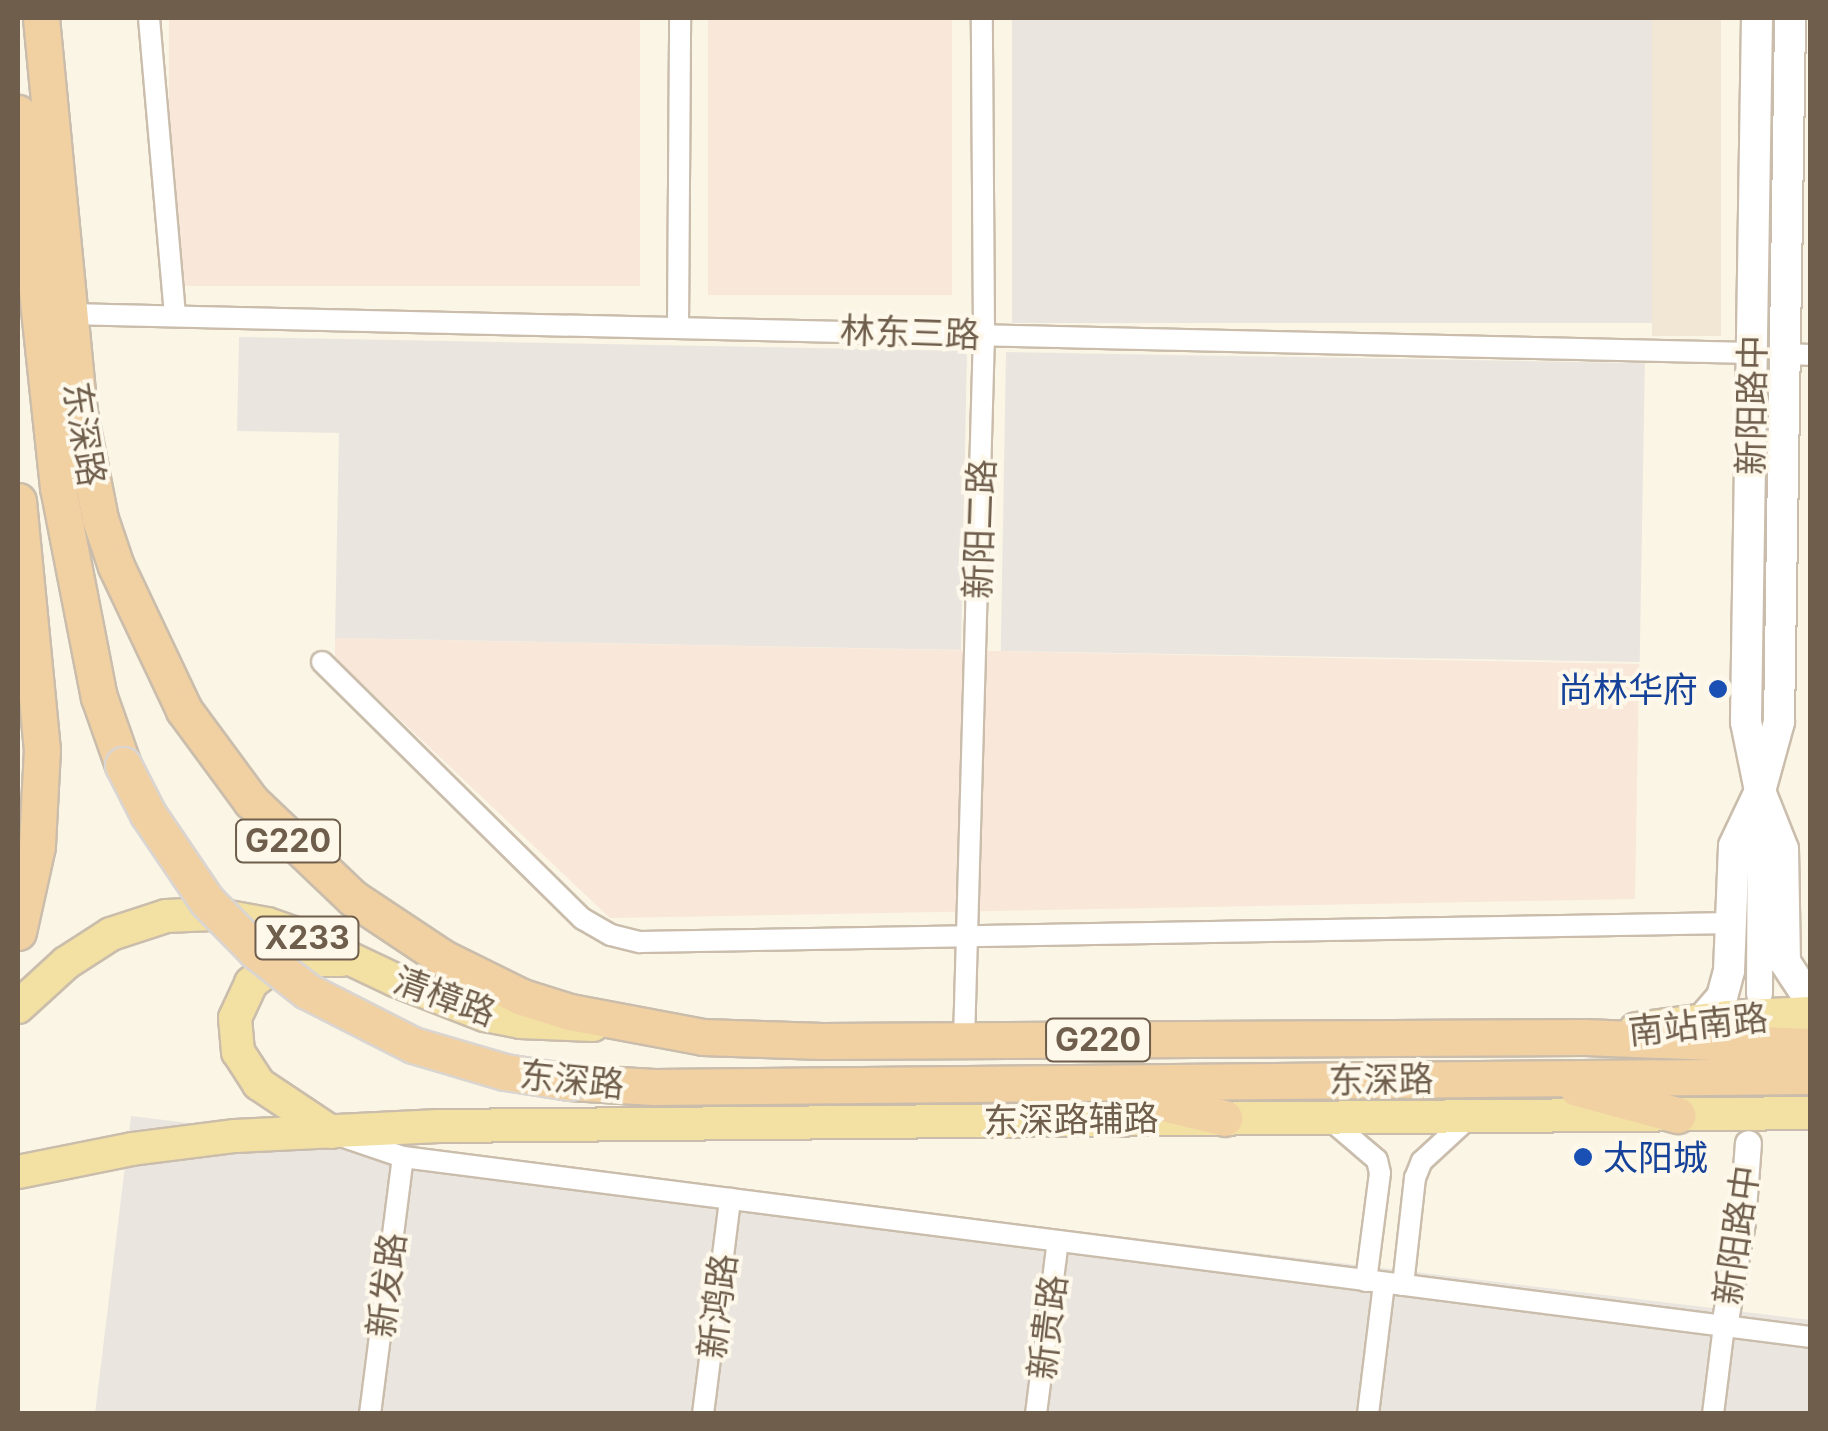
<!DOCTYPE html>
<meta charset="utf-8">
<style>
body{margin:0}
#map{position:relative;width:1828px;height:1431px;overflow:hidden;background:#faf5e5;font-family:Inter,"Noto Sans SC",sans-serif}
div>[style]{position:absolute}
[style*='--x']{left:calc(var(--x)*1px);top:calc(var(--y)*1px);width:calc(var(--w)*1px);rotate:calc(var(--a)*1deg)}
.residential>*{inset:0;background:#f1e7d4;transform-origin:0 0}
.commercial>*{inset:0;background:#f9e7d9;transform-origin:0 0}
.industrial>*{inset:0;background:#eae6df;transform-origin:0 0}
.roads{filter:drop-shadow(2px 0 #cabdac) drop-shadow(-2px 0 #cabdac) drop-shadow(0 2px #cabdac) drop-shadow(0 -2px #cabdac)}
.minor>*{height:20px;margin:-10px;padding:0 10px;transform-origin:10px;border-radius:10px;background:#fff}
.tertiary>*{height:25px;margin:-12.5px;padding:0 12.5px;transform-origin:12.5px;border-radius:12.5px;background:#fff}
.secondary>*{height:30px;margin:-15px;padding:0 15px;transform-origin:15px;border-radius:15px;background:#fff}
.primary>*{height:32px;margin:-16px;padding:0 16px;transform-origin:16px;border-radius:16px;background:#f3e0a3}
.trunk>*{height:35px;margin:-17.5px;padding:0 17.5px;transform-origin:17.5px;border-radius:17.5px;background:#f1d0a2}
.bridges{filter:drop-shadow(2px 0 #dad5d0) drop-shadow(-2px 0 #dad5d0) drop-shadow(0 2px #dad5d0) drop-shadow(0 -2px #dad5d0)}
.trunk-bridge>*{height:35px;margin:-17.5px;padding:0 17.5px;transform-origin:17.5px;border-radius:17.5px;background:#f1d0a2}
.dots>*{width:28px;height:28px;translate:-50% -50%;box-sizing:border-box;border:5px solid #fdf8ea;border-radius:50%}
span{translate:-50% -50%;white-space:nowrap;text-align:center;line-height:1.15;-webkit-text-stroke:8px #fdf8ea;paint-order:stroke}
.shield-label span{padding:2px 8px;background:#fdf8ea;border:2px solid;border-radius:8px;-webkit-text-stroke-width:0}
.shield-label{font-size:32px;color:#705e4c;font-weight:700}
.street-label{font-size:35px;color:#705e4c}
.transit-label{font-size:35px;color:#164399}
.right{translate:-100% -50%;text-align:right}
.left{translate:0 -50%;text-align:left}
.frame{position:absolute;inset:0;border:20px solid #705e4c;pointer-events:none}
</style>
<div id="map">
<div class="residential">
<i style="left:1652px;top:18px;width:69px;height:318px"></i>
</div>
<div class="commercial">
<i style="left:169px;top:18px;width:471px;height:268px"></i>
<i style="left:708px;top:18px;width:244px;height:277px"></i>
<i style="clip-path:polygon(335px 638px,1639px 664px,1635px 899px,610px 918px,335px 658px)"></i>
</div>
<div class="industrial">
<i style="left:1012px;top:18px;width:640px;height:305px"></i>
<i style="clip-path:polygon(239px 337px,967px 351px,961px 650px,335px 638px,339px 433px,237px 431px)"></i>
<i style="left:1006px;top:352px;width:639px;height:299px;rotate:1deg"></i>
<i style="clip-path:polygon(131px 1116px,1810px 1320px,1810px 1413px,95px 1414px)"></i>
</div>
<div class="roads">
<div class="minor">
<i style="--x:149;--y:18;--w:299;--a:85"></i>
<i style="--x:68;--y:314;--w:1684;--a:1.33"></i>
<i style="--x:678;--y:325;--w:307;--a:-89.6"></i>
<i style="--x:1785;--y:354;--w:25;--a:2"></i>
<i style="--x:322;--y:662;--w:366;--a:44.6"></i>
<i style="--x:583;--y:919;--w:32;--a:30"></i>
<i style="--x:611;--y:935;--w:30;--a:14"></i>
<i style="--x:640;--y:942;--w:1093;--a:-1"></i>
<i style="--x:964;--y:1041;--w:709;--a:-88.38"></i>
<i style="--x:984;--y:332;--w:314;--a:-90.4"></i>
<i style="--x:1329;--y:1119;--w:63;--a:40.5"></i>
<i style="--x:1377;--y:1160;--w:13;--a:77"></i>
<i style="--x:1380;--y:1173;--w:109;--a:97.4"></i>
<i style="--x:347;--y:1138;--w:59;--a:18.7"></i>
<i style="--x:403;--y:1157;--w:1418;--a:7.29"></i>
<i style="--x:1403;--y:1285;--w:108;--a:-83.6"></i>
<i style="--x:1415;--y:1178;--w:18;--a:-68"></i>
<i style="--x:1422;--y:1161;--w:67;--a:-42.6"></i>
<i style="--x:370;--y:1414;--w:259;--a:-82.7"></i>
<i style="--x:703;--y:1414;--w:217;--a:-82.8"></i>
<i style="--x:1036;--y:1414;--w:174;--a:-82.8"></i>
<i style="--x:1368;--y:1414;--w:132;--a:-83"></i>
<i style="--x:1713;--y:1414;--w:89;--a:-82.9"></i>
</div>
<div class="tertiary">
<i style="--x:1759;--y:993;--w:195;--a:-89.7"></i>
<i style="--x:1724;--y:1326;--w:106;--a:-80.2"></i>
<i style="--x:1742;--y:1222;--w:79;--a:-85.7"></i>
</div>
<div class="secondary">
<i style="--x:1757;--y:18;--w:704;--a:90.9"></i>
<i style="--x:1746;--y:722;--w:70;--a:78.5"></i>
<i style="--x:1760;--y:791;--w:62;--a:68.4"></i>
<i style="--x:1783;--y:849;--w:113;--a:89"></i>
<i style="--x:1785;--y:962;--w:45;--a:56.7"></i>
<i style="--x:1702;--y:1020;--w:30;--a:-49"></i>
<i style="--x:1722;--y:997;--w:27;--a:-75"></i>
<i style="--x:1729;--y:971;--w:125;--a:-87.7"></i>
<i style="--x:1734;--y:846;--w:61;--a:-64.7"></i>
<i style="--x:1760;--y:791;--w:72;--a:-74.6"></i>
<i style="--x:1779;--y:722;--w:704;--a:-89.1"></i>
</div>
<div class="primary">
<i style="--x:18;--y:1007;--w:65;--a:-42.5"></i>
<i style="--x:66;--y:963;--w:54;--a:-32.8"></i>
<i style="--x:111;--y:934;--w:58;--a:-18.1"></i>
<i style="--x:166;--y:916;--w:46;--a:-2.5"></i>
<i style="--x:212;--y:914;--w:56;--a:10.3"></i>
<i style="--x:267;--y:924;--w:37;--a:19"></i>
<i style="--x:302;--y:936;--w:103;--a:25.3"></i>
<i style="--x:395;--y:980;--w:97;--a:21.3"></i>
<i style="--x:485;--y:1015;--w:36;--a:11"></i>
<i style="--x:520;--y:1022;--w:73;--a:2.4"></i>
<i style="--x:1636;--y:1029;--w:94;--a:-7.4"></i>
<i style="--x:1729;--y:1017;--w:81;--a:-2.8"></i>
<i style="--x:331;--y:1132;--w:87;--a:-146.3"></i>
<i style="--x:259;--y:1084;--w:38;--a:-123"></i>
<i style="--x:238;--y:1052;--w:34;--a:-95"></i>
<i style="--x:235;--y:1018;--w:38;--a:-65"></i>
<i style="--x:251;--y:983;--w:25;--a:-37"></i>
<i style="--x:271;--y:968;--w:24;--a:-19"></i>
<i style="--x:294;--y:960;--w:47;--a:0"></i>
<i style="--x:18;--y:1172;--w:116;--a:-11.4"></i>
<i style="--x:132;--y:1149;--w:104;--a:-7.2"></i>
<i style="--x:235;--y:1136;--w:204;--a:-2.8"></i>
<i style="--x:439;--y:1126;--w:1371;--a:-0.54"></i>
</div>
<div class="trunk">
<i style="--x:41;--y:18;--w:396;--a:84.5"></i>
<i style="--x:79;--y:412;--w:109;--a:78.9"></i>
<i style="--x:100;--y:519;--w:50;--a:71.2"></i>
<i style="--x:116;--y:566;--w:159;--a:64.7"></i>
<i style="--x:184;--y:710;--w:113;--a:53.6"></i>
<i style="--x:251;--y:801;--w:141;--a:43.6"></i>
<i style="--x:353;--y:898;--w:108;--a:33.7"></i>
<i style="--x:443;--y:958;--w:88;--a:26.3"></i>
<i style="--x:522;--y:997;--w:50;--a:17.4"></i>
<i style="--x:570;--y:1012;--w:135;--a:10.6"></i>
<i style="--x:703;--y:1037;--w:119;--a:1.9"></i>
<i style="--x:822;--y:1041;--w:763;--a:-0.3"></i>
<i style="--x:1585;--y:1037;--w:225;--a:2.3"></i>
<i style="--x:18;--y:113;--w:376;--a:83.9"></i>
<i style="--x:58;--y:487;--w:214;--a:79"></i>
<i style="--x:99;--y:697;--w:72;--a:70.6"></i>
<i style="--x:18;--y:501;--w:249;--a:84.5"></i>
<i style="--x:42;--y:749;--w:97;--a:93"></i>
<i style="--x:37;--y:846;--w:88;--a:102.5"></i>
<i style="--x:569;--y:1082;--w:85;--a:3.4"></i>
<i style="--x:654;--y:1087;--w:1156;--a:-0.55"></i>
<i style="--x:1577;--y:1088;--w:104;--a:15.1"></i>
<i style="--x:1130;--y:1095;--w:97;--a:13.7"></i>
</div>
</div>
<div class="bridges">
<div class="trunk-bridge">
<i style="--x:123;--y:765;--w:55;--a:63"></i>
<i style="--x:148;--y:814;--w:105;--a:55.9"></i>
<i style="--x:207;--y:901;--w:70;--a:45.6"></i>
<i style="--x:256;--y:951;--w:65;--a:38.1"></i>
<i style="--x:307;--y:991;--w:119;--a:27"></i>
<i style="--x:413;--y:1045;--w:96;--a:16.4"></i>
<i style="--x:505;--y:1072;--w:65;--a:8.9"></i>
</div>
</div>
<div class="dots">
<i style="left:1718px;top:689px;background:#1a4fb4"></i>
<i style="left:1583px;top:1157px;background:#1a4fb4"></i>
</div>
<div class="shield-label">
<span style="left:288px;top:841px">G220</span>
<span style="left:307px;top:938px">X233</span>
<span style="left:1098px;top:1040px">G220</span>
</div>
<div class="street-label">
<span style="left:910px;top:332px;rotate:2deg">林东三路</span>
<span style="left:1751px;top:405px;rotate:-89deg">新阳路中</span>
<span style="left:85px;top:434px;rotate:81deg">东深路</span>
<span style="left:979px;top:529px;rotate:-88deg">新阳二路</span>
<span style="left:445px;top:996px;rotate:20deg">清樟路</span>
<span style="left:1698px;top:1024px;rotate:-6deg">南站南路</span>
<span style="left:572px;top:1079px;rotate:6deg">东深路</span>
<span style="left:1381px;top:1079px;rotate:-1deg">东深路</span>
<span style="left:1071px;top:1119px;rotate:-1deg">东深路辅路</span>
<span style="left:1736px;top:1235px;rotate:-82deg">新阳路中</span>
<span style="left:386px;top:1285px;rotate:-83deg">新发路</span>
<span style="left:717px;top:1306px;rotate:-83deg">新鸿路</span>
<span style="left:1047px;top:1327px;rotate:-83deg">新贵路</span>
</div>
<div class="transit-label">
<span class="right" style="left:1698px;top:689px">尚林华府</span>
<span class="left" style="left:1603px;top:1157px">太阳城</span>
</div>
<div class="frame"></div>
</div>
